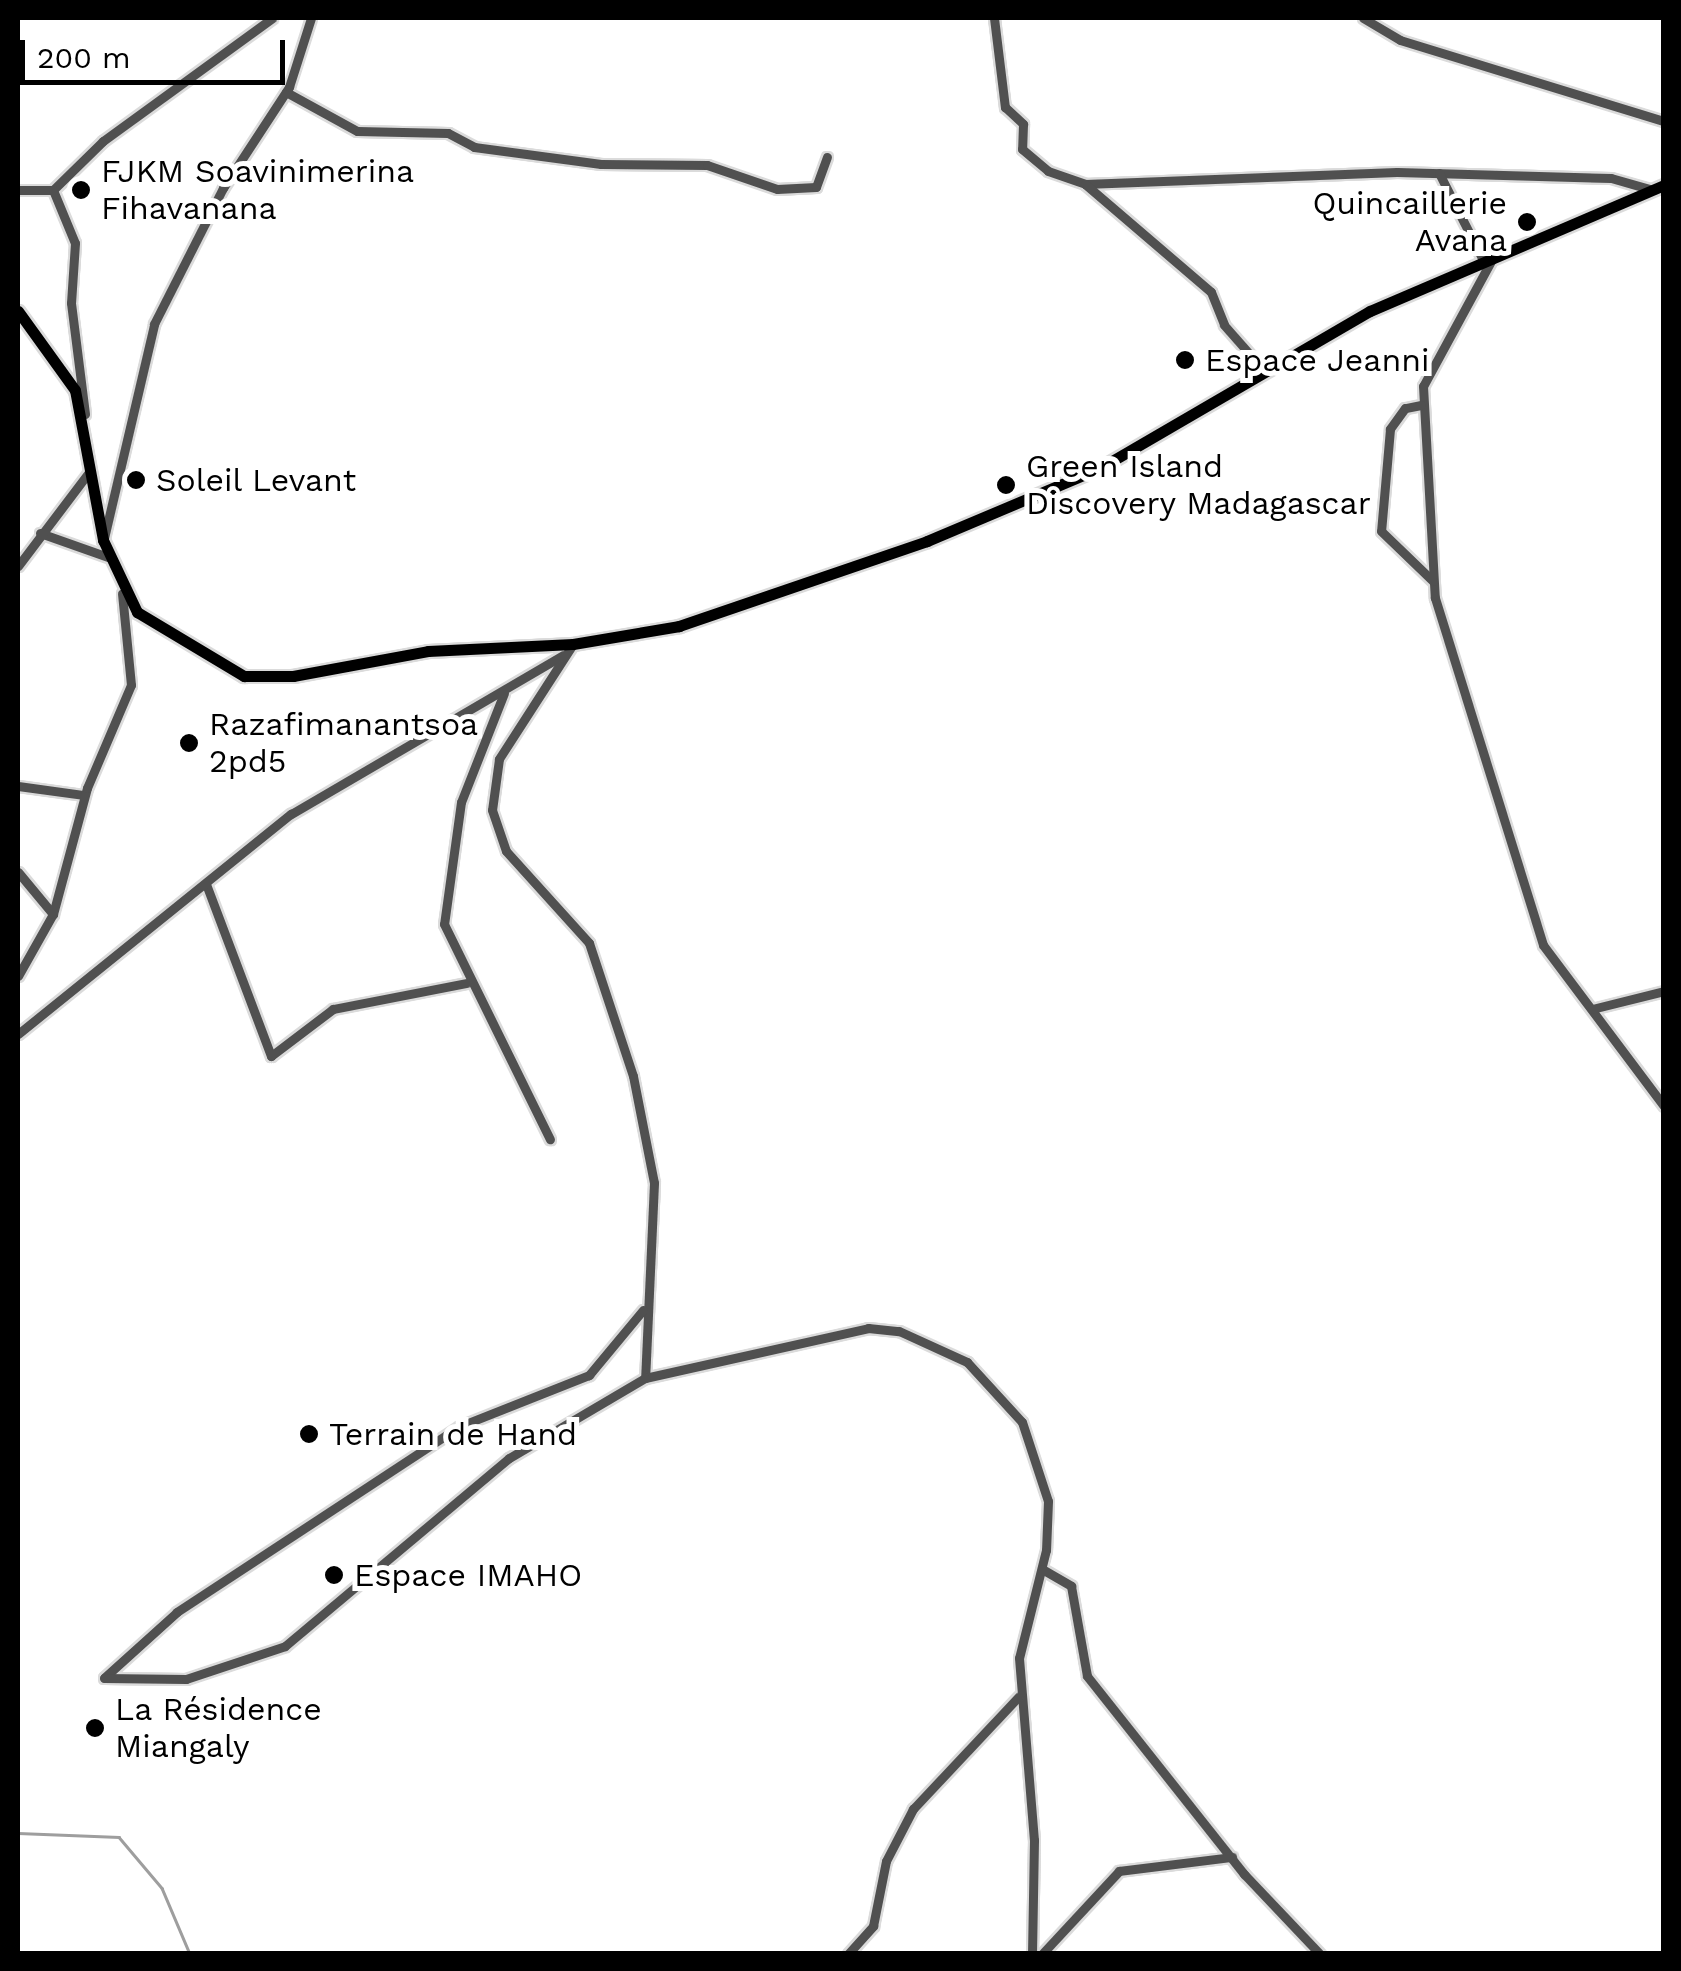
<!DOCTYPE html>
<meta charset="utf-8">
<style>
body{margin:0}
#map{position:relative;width:1681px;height:1971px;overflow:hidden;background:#fff;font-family:"Work Sans",sans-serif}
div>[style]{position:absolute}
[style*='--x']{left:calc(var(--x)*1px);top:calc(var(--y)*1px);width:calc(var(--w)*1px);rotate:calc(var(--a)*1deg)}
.stream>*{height:2.5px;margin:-1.25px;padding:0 1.25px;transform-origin:1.25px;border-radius:1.25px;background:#9e9e9e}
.roads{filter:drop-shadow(2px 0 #dbdbdb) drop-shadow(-2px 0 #dbdbdb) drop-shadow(0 2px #dbdbdb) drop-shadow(0 -2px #dbdbdb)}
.minor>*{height:9px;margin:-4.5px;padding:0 4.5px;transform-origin:4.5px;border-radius:4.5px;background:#505050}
.major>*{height:11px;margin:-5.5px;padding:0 5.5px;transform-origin:5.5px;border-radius:5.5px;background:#000}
.dots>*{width:28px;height:28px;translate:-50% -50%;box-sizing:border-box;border:5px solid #fff;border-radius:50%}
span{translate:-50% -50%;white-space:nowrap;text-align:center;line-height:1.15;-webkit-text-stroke:10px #fff;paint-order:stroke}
.poi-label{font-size:32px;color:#000}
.left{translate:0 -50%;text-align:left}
.right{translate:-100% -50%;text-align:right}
.frame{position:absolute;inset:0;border:20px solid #000;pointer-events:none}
.scale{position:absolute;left:20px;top:40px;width:265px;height:45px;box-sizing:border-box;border:5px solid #000;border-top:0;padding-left:12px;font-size:30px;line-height:35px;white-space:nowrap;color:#000;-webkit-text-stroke:8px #fff;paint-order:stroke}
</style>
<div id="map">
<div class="stream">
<i style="--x:18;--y:1833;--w:101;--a:2.3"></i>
<i style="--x:119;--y:1837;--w:67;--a:49.9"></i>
<i style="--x:162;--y:1888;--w:72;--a:67"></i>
</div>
<div class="roads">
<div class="minor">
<i style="--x:994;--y:18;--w:90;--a:83"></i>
<i style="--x:1005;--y:107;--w:25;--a:43"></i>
<i style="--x:1023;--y:124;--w:25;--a:92"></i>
<i style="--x:1022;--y:149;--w:34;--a:40"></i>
<i style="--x:1048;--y:171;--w:39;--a:19"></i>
<i style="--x:1085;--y:184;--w:312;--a:-2.2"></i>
<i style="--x:1397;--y:172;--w:214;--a:1.6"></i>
<i style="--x:1611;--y:178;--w:44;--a:15.9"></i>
<i style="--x:1363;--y:18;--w:43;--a:30.7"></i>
<i style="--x:1400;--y:40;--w:276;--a:17.1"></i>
<i style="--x:286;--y:92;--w:81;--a:28.8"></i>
<i style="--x:357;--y:131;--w:91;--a:1.3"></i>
<i style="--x:448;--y:133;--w:30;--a:28"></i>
<i style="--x:474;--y:147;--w:128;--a:7.6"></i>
<i style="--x:601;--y:164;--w:106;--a:0.5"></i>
<i style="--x:707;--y:165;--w:74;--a:18.9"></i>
<i style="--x:777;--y:189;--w:39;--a:-3"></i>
<i style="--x:816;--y:187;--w:32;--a:-70"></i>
<i style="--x:1439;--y:173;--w:95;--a:63.2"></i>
<i style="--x:1085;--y:184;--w:166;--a:40.6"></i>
<i style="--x:1211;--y:292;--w:35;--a:68"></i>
<i style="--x:1224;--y:325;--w:56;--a:48.6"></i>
<i style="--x:18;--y:190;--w:35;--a:0"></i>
<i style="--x:53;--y:190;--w:70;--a:-44.4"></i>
<i style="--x:103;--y:141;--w:209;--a:-36"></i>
<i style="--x:53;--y:190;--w:57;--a:67.5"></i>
<i style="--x:75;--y:243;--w:60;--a:93.8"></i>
<i style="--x:71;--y:303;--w:112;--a:82.8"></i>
<i style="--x:1491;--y:261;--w:142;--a:118.5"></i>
<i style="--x:1423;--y:386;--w:212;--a:86.8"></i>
<i style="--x:1435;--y:598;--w:363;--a:72.7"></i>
<i style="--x:1543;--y:945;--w:201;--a:53.1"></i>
<i style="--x:1421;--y:405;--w:16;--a:169"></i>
<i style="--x:1405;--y:408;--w:26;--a:126"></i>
<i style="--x:1390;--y:429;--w:102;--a:95"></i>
<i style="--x:1381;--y:531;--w:72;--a:43.9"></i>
<i style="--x:40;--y:533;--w:72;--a:19.4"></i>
<i style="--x:104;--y:538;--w:220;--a:-76.8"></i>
<i style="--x:154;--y:324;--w:153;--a:-63.1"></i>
<i style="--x:223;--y:188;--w:121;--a:-56.8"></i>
<i style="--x:289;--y:87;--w:72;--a:-72.3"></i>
<i style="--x:18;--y:566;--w:118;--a:-52.9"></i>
<i style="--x:573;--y:644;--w:137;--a:122.8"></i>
<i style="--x:499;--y:759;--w:51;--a:97.8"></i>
<i style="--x:492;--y:810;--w:43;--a:71.1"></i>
<i style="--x:506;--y:851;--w:124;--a:47.9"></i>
<i style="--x:589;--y:943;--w:140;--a:71.7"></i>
<i style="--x:633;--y:1076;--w:109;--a:78.9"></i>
<i style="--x:654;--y:1183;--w:195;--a:92.6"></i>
<i style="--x:645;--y:1378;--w:229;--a:-12.6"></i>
<i style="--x:868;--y:1328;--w:31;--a:6"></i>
<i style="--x:899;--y:1331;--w:75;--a:24.5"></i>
<i style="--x:967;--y:1362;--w:81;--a:47.5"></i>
<i style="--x:1022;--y:1422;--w:83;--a:71.8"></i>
<i style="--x:1048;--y:1501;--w:49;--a:92.3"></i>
<i style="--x:1046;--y:1550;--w:111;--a:104"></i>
<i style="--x:1019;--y:1658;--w:183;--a:85.3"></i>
<i style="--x:1034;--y:1840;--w:114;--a:91"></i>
<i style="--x:504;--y:693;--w:117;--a:111.5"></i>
<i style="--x:461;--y:802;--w:123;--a:97.9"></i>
<i style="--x:444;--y:924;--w:240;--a:63.8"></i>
<i style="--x:18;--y:786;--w:67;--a:7.8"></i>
<i style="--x:18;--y:872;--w:55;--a:50.2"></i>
<i style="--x:206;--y:884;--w:184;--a:69.3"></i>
<i style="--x:271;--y:1056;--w:78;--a:-37.2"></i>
<i style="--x:333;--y:1009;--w:136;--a:-11"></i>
<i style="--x:18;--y:976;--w:71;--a:-60.6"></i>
<i style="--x:53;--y:914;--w:131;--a:-74.9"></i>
<i style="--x:87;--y:788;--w:112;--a:-66.9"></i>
<i style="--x:131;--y:685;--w:92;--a:-95.6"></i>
<i style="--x:1592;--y:1009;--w:74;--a:-14"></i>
<i style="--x:18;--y:1034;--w:351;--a:-38.9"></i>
<i style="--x:291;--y:814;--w:315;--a:-30.3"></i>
<i style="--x:643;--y:1310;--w:85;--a:129.7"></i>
<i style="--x:589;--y:1375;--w:139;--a:158.4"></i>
<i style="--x:460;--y:1426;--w:339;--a:146.7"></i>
<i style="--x:177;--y:1612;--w:98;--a:137.9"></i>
<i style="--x:104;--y:1678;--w:82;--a:0.7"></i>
<i style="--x:186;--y:1679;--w:104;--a:-18.4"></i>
<i style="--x:285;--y:1646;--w:292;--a:-40"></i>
<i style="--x:509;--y:1458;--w:158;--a:-30.5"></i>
<i style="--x:1042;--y:1569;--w:34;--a:30"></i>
<i style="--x:1071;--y:1586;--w:91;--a:79.9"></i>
<i style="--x:1087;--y:1676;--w:253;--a:51.6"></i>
<i style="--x:1244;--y:1874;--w:110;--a:46.5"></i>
<i style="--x:848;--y:1954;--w:38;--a:-48"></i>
<i style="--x:873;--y:1926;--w:66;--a:-78.7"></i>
<i style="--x:886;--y:1861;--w:59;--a:-62.6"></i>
<i style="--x:913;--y:1809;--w:154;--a:-46.8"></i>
<i style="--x:1042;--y:1954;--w:113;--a:-47.1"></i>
<i style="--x:1119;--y:1871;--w:114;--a:-7.1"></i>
</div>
<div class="major">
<i style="--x:18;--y:311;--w:97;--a:54.2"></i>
<i style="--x:75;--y:390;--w:153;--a:79.4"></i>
<i style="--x:103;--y:540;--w:80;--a:64.7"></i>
<i style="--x:137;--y:612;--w:125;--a:30.9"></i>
<i style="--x:244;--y:676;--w:49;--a:0"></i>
<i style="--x:293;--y:676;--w:137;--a:-10.5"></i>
<i style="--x:428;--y:651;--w:145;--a:-2.8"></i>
<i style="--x:573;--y:644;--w:108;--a:-9.6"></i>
<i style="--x:679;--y:626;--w:262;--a:-18.9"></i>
<i style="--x:927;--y:541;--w:188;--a:-22.9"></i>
<i style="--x:1100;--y:468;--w:312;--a:-30.2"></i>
<i style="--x:1370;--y:311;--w:320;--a:-23.2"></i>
</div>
</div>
<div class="dots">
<i style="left:81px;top:190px;background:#000"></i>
<i style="left:1527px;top:222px;background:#000"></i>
<i style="left:1185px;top:360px;background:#000"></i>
<i style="left:136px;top:480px;background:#000"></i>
<i style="left:1006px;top:485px;background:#000"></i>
<i style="left:189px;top:743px;background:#000"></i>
<i style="left:309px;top:1434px;background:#000"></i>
<i style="left:334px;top:1575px;background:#000"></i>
<i style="left:95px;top:1728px;background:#000"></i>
</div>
<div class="poi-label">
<span class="left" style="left:101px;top:190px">FJKM Soavinimerina<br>Fihavanana</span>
<span class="right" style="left:1507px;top:222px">Quincaillerie<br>Avana</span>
<span class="left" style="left:1205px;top:360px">Espace Jeanni</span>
<span class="left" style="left:1026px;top:485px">Green Island<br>Discovery Madagascar</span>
<span class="left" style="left:156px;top:480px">Soleil Levant</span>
<span class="left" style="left:209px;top:743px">Razafimanantsoa<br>2pd5</span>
<span class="left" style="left:329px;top:1434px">Terrain de Hand</span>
<span class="left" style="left:354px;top:1575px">Espace IMAHO</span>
<span class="left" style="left:115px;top:1728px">La Résidence<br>Miangaly</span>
</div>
<div class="frame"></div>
<div class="scale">200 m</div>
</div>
